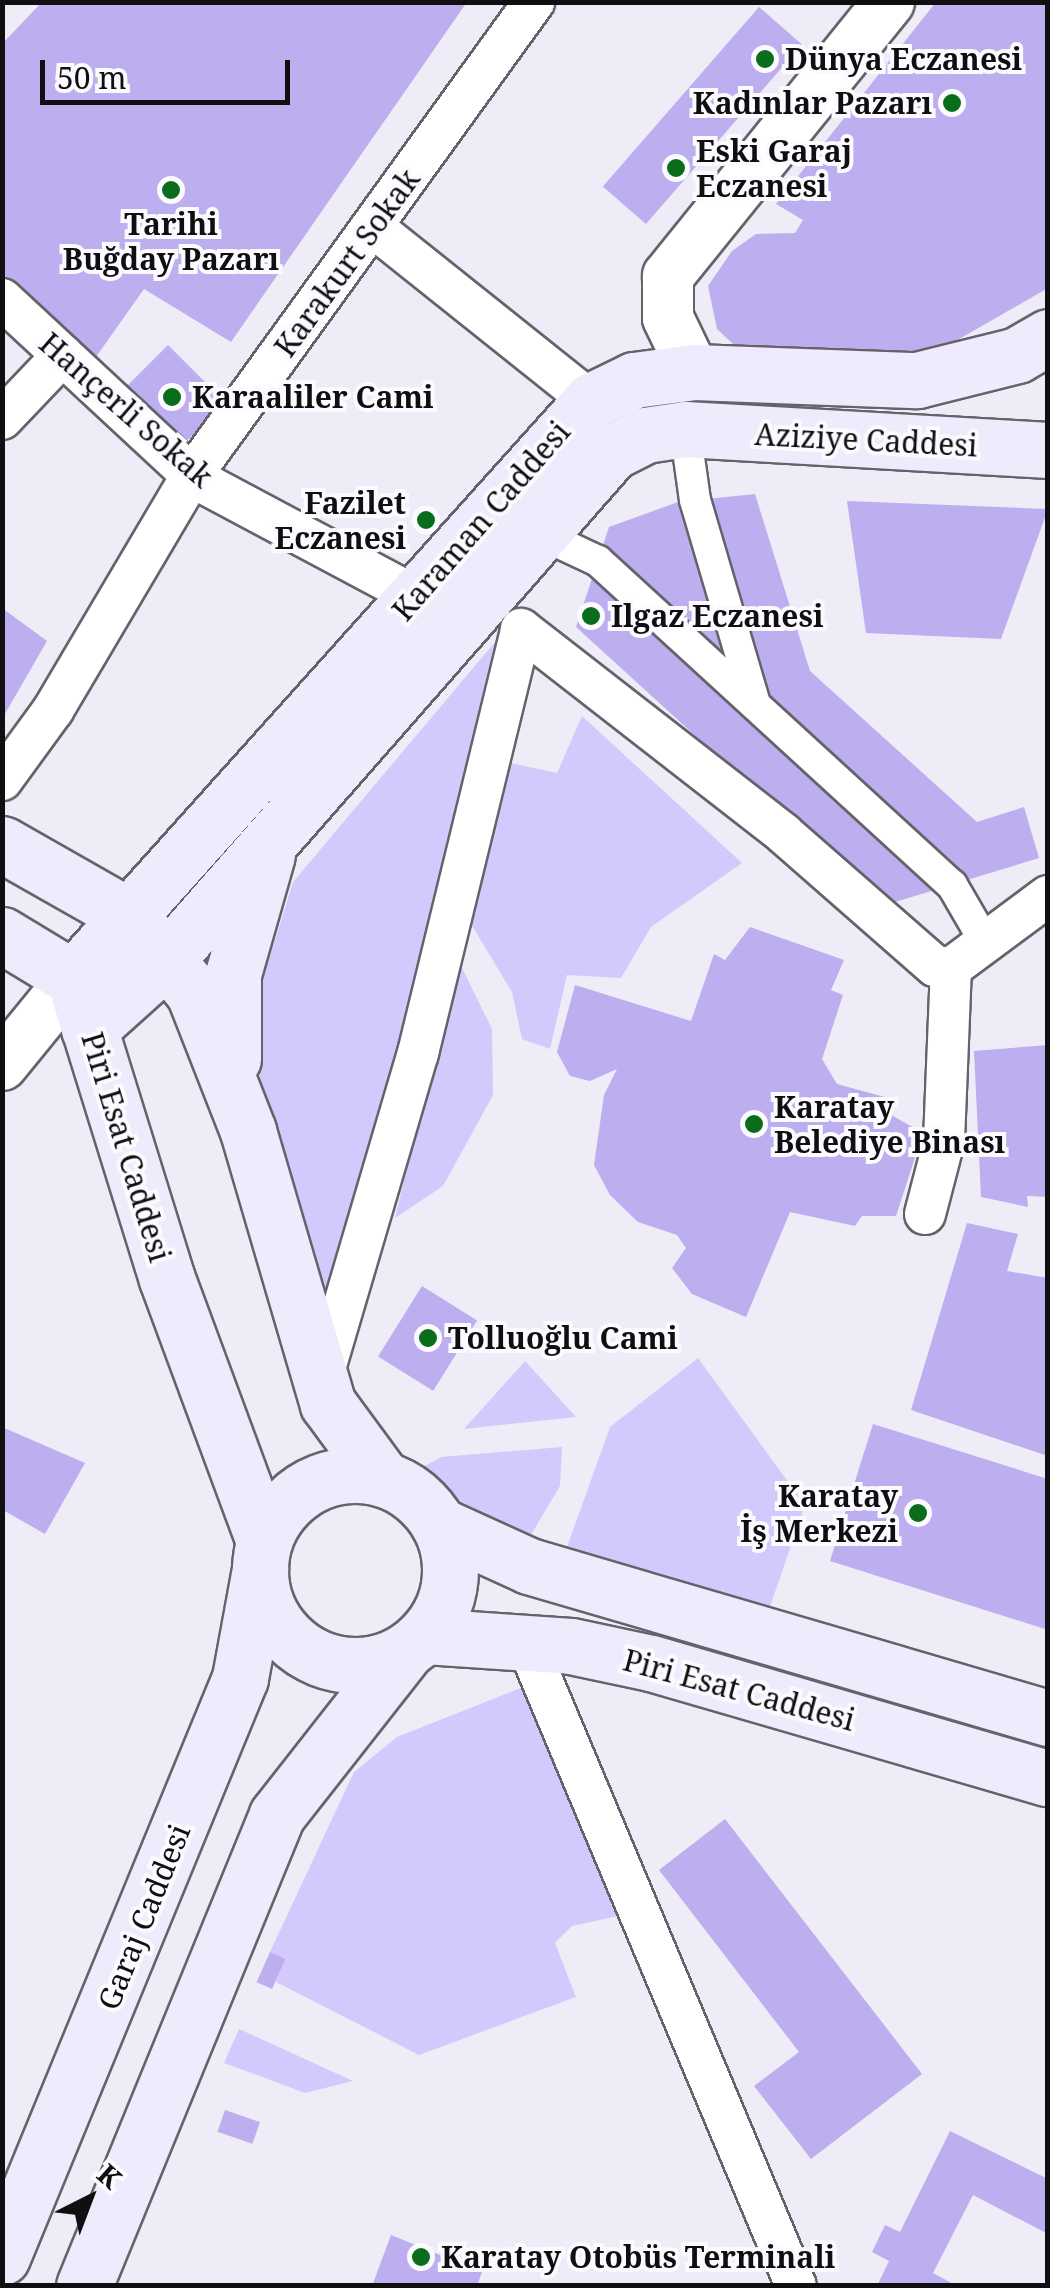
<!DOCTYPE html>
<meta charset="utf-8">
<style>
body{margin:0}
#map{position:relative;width:1050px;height:2288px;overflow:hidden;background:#eeecf6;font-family:"Noto Serif",serif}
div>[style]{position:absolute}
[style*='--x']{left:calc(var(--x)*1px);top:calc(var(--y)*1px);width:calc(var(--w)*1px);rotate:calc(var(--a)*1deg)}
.green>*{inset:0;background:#d4c9fc}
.building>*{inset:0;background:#bdaeef;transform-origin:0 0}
.roads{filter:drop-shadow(2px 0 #64636b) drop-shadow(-2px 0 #64636b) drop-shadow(0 2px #64636b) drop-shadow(0 -2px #64636b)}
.pedestrian>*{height:30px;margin:-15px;padding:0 15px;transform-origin:15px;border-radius:15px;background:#fff}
.minor>*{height:40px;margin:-20px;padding:0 20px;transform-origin:20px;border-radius:20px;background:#fff}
.tertiary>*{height:50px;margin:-25px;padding:0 25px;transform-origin:25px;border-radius:25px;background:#fff}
.secondary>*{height:55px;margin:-27.5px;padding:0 27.5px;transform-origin:27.5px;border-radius:27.5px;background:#efebfd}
.secondary>.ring{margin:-27.5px;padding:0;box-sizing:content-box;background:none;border:55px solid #efebfd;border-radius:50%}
.dots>*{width:28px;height:28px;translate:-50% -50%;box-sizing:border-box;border:5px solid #fbfafe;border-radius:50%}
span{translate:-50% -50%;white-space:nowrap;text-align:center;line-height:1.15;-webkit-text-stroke:8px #fbfafe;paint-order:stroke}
.poi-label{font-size:30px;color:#0f0e11;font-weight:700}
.left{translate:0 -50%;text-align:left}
.right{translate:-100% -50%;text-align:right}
.street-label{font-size:30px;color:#0f0e11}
.frame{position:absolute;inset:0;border:5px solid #0f0e11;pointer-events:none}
.north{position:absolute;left:40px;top:2148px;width:100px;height:100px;-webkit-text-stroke:8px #fbfafe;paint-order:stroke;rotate:42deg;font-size:28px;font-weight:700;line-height:40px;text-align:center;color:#0f0e11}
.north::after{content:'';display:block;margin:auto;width:35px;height:45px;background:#0f0e11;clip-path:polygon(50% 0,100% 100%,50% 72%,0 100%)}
.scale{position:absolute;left:40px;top:60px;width:250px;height:45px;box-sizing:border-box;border:5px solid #0f0e11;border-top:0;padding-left:12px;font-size:30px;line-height:35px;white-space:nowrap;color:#0f0e11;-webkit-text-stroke:8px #fbfafe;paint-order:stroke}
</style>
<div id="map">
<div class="green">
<i style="clip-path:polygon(495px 642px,335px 1317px,260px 1078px,263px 979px,293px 882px)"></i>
<i style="clip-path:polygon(582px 716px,742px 863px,651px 927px,621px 978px,567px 975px,550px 1049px,522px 1039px,512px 992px,468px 919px,506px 762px,557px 773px)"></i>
<i style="clip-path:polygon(458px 960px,492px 1029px,493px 1095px,443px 1186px,395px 1218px)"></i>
<i style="clip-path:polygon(698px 1358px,805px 1505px,765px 1621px,562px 1561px,610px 1427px)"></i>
<i style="clip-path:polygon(525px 1361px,576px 1417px,464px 1429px)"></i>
<i style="clip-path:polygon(562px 1447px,560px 1486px,526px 1543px,458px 1505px,423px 1467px,441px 1457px)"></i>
<i style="clip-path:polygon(523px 1687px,623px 1915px,572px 1926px,555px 1943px,576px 1997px,419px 2055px,276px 1982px,285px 1959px,270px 1952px,354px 1772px,397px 1737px)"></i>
<i style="clip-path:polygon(239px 2029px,353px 2081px,305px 2093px,224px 2063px)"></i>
</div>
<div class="building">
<i style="clip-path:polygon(42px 2px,467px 2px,231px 342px,144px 289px,91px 364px,2px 273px,2px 44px)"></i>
<i style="clip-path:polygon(936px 2px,1048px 2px,1048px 288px,954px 342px,885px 361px,747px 357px,717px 329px,708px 286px,732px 251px,756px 234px,795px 233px,803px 220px,776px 204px)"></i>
<i style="left:759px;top:7px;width:57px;height:238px;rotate:41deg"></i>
<i style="left:168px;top:345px;width:81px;height:67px;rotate:45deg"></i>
<i style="clip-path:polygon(755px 494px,810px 671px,977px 822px,1024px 807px,1039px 858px,882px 906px,576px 627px,609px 527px,678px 502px)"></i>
<i style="clip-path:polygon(847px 501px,1048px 509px,1001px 639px,866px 633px)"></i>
<i style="clip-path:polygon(2px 608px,47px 641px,2px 719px)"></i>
<i style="clip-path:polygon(750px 927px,844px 960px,831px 990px,843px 995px,822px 1059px,837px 1084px,892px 1099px,893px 1116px,923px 1133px,896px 1216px,862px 1216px,855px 1226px,790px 1212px,746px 1317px,692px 1294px,672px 1268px,686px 1248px,677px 1235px,638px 1222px,610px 1195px,594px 1165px,604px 1095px,617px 1069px,590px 1081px,570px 1076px,557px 1052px,575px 985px,691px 1021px,714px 954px,725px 960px)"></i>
<i style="clip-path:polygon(1048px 1045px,1048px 1197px,1027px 1196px,1028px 1207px,981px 1197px,974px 1051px)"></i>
<i style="clip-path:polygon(967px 1223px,1018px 1234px,1007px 1271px,1048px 1278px,1048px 1456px,911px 1410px)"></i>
<i style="left:422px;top:1286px;width:65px;height:83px;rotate:32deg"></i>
<i style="clip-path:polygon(873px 1424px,1048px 1479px,1048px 1630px,830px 1561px)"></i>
<i style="clip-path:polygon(2px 1427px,85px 1463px,45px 1534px,3px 1510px)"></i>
<i style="clip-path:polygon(725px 1819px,922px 2074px,811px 2159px,754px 2086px,799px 2052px,659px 1870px)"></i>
<i style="left:270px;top:1952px;width:17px;height:33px;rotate:24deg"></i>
<i style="left:225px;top:2110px;width:37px;height:23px;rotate:19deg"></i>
<i style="clip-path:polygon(950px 2131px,1048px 2179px,1048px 2234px,973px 2195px,933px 2273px,957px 2286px,877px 2286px,889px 2261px,872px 2252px,885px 2225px,900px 2232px)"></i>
<i style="clip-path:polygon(391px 2235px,482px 2272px,477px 2286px,372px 2286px)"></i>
</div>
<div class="roads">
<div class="pedestrian">
<i style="--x:685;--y:429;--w:72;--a:82"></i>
<i style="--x:695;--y:500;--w:209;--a:73.6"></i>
<i style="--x:536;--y:532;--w:68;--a:25.1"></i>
<i style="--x:598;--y:561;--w:480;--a:42.5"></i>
<i style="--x:952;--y:885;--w:66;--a:59.9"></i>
</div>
<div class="minor">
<i style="--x:373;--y:227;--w:279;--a:38.6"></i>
<i style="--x:2;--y:299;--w:265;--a:42.9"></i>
<i style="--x:196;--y:479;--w:248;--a:28.1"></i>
<i style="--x:2;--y:419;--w:88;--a:-46.4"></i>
<i style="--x:2;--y:780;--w:87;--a:-53.9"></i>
<i style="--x:53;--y:710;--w:273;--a:-59.4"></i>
<i style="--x:192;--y:475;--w:584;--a:-54.13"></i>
<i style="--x:925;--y:1214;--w:75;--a:-75.4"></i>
<i style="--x:944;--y:1141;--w:173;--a:-87.7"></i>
<i style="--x:322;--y:1379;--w:340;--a:-73.6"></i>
<i style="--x:418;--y:1053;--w:436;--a:-76.3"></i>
<i style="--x:521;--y:629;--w:333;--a:37.9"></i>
<i style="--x:784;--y:834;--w:201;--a:41.2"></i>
<i style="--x:935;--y:966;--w:16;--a:7"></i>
<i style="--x:951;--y:968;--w:121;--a:-36.6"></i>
<i style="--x:526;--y:1642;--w:698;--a:67.25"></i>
</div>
<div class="tertiary">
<i style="--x:694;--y:372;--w:60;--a:-115.7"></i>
<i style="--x:668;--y:318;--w:42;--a:-90"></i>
<i style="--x:668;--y:276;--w:352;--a:-51.1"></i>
<i style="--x:2;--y:1065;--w:112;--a:-50.8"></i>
</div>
<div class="secondary">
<i style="--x:2;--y:844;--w:150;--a:29.6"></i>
<i style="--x:132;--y:918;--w:97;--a:50.4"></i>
<i style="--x:194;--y:993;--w:148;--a:68.6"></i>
<i style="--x:248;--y:1131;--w:284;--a:73.7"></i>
<i style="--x:328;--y:1404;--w:93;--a:53.7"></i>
<i style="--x:2;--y:935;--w:83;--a:31.2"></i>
<i style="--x:73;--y:978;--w:775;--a:-48.08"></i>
<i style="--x:591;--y:401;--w:48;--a:-26"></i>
<i style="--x:634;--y:380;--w:61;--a:-7.6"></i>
<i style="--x:694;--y:372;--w:223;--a:2.1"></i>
<i style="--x:917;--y:380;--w:103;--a:-14"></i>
<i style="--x:1017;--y:355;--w:36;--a:-30"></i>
<i style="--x:79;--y:995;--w:297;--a:72.8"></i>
<i style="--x:167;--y:1279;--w:279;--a:69.7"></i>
<i style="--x:89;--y:1029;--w:105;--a:-41.9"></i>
<i style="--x:167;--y:959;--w:675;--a:-48.73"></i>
<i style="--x:612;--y:452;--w:37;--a:-27"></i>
<i style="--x:645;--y:435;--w:40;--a:-8.5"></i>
<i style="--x:685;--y:429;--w:364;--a:3.3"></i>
<i style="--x:233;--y:1059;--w:85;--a:-90"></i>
<i style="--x:233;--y:974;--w:124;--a:-74.1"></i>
<i class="ring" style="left:260px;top:1475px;width:135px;height:135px"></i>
<i style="--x:439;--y:1525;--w:99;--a:24.5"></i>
<i style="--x:529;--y:1566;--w:541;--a:16.32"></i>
<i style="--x:425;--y:1636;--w:146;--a:3.9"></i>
<i style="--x:571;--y:1646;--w:82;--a:12"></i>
<i style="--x:651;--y:1663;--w:413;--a:16.2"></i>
<i style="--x:2;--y:2257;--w:626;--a:-67.65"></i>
<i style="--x:240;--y:1678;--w:111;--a:-79.6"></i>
<i style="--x:84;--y:2286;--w:509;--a:-67.72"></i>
<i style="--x:277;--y:1815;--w:207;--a:-51.9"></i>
</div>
</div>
<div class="dots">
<i style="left:765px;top:59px;background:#096d1b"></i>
<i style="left:952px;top:103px;background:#096d1b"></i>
<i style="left:676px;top:168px;background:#096d1b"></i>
<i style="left:171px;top:190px;background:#096d1b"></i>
<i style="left:172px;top:397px;background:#096d1b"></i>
<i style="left:426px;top:520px;background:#096d1b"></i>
<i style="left:591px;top:616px;background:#096d1b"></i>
<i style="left:754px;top:1124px;background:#096d1b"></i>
<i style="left:428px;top:1338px;background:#096d1b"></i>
<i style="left:918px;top:1513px;background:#096d1b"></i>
<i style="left:421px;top:2257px;background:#096d1b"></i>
</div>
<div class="poi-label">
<span class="left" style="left:785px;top:59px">Dünya Eczanesi</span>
<span class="right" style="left:932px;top:103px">Kadınlar Pazarı</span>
<span class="left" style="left:696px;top:168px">Eski Garaj<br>Eczanesi</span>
<span style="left:171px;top:241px">Tarihi<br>Buğday Pazarı</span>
<span class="left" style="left:192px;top:397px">Karaaliler Cami</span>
<span class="right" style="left:406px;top:520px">Fazilet<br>Eczanesi</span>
<span class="left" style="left:611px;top:616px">Ilgaz Eczanesi</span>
<span class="left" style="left:774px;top:1124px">Karatay<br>Belediye Binası</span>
<span class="left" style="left:448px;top:1338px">Tolluoğlu Cami</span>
<span class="right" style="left:898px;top:1513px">Karatay<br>İş Merkezi</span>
<span class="left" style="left:441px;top:2257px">Karatay Otobüs Terminali</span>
</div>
<div class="street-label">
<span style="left:347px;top:263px;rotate:-54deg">Karakurt Sokak</span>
<span style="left:126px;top:410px;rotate:41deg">Hançerli Sokak</span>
<span style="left:866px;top:440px;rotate:3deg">Aziziye Caddesi</span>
<span style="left:481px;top:521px;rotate:-49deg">Karaman Caddesi</span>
<span style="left:126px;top:1147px;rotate:73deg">Piri Esat Caddesi</span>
<span style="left:739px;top:1690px;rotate:15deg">Piri Esat Caddesi</span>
<span style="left:144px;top:1917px;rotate:-68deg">Garaj Caddesi</span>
</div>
<div class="frame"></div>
<div class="north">K</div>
<div class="scale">50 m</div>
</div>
